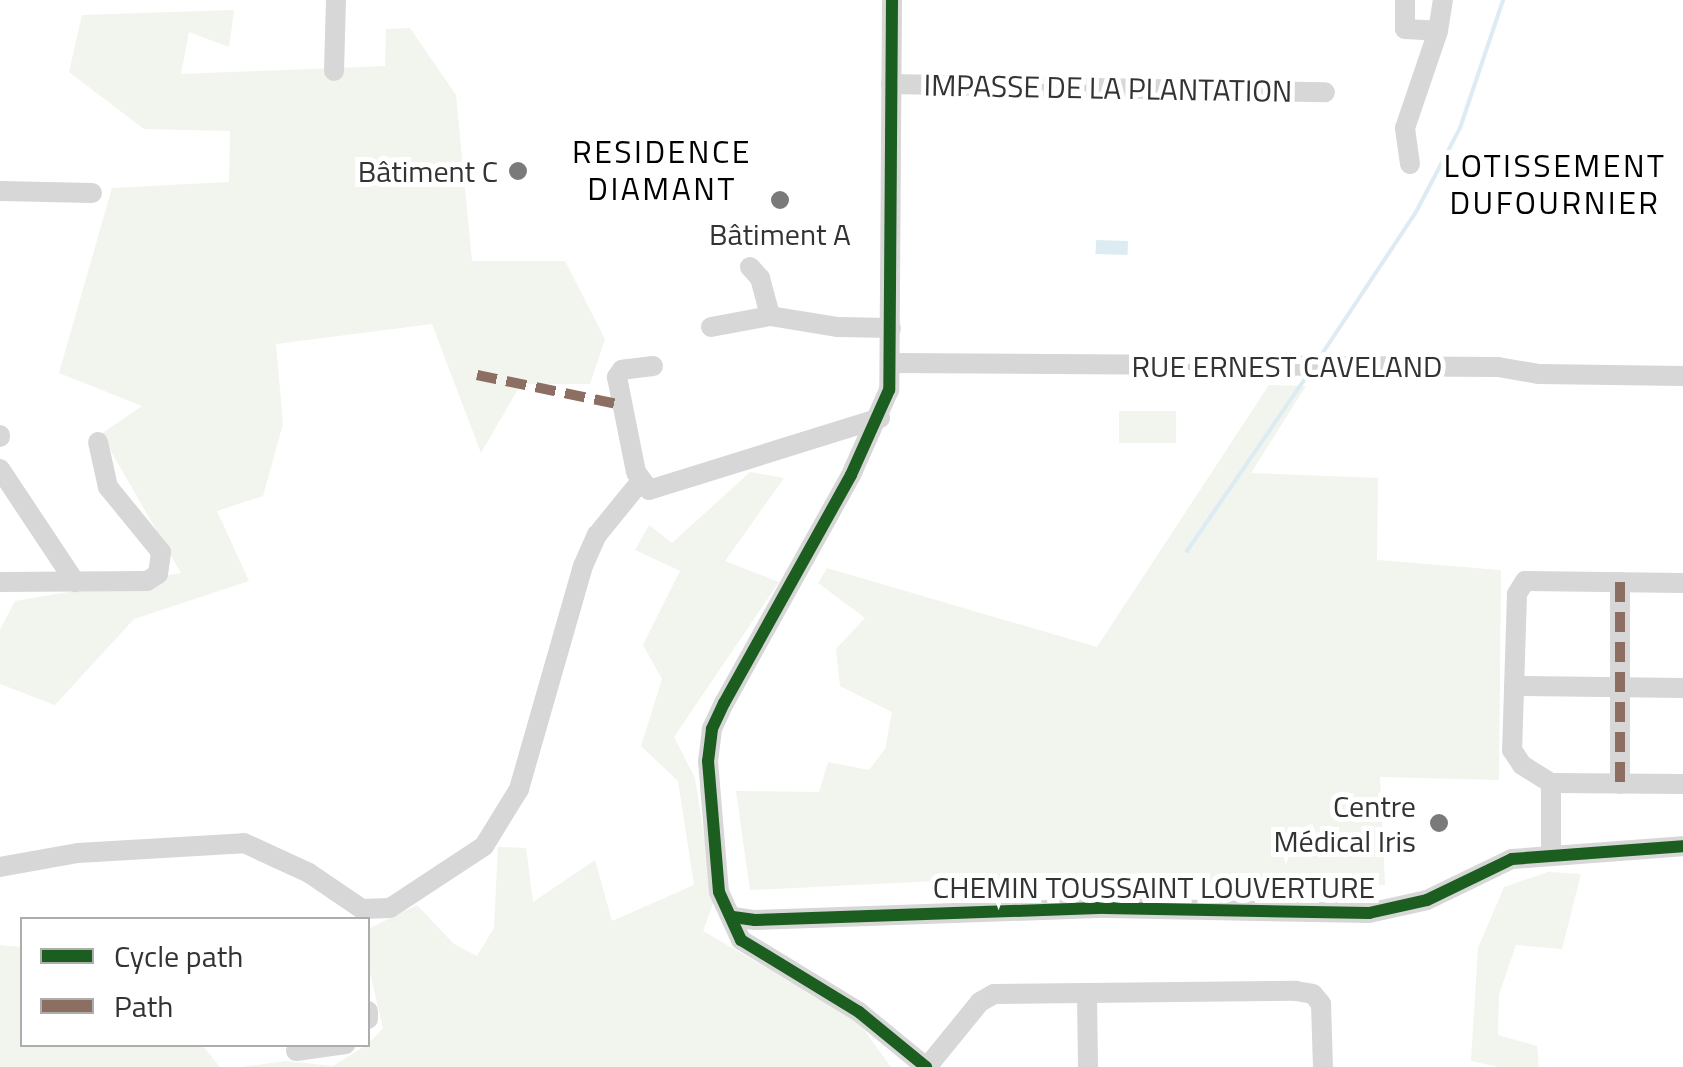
<!DOCTYPE html>
<meta charset="utf-8">
<style>
body{margin:0}
#map{position:relative;width:1683px;height:1067px;overflow:hidden;background:#fff;font-family:"Titillium Web",sans-serif}
div>[style]{position:absolute}
[style*='--x']{left:calc(var(--x)*1px);top:calc(var(--y)*1px);width:calc(var(--w)*1px);rotate:calc(var(--a)*1deg)}
.green>*{inset:0;background:#f1f5ed;transform-origin:0 0}
.water>*{inset:0;background:#ddebf3;transform-origin:0 0}
.stream>*{height:4px;margin:-2px;padding:0 2px;transform-origin:2px;border-radius:2px;background:#ddebf3}
.minor>*{height:20px;margin:-10px;padding:0 10px;transform-origin:10px;border-radius:10px;background:#d7d7d7}
.quiet>*{height:10px;margin-top:-5px;transform-origin:0;background:repeating-linear-gradient(90deg,#8d6e63 0 20px,transparent 0 30px)}
.cycleway>*{height:12px;margin:-6px;padding:0 6px;transform-origin:6px;border-radius:6px;background:#1b5e20}
.dots>*{width:28px;height:28px;translate:-50% -50%;box-sizing:border-box;border:5px solid #fff;border-radius:50%}
span{translate:-50% -50%;white-space:nowrap;text-align:center;line-height:1.15;-webkit-text-stroke:10px #fff;paint-order:stroke}
.street-label{font-size:30px;color:#333}
.poi-label{font-size:30px;color:#333}
.right{translate:-100% -50%;text-align:right}
.neighbourhood-label{font-size:32px;color:#000;letter-spacing:2.5px}
.legend{position:absolute;left:20px;top:917px;width:350px;height:130px;box-sizing:border-box;background:#fff;border:2px solid #adadad;margin:0;padding:12px 18px;list-style:none;font-size:30px;color:#333}
.legend li{display:flex;align-items:center;gap:20px;height:50px}
.legend b{width:50px;border:2px solid #adadad}
</style>
<div id="map">
<div class="green">
<i style="clip-path:polygon(234px 10px,229px 47px,189px 32px,181px 74px,385px 66px,386px 29px,410px 28px,456px 95px,472px 261px,565px 261px,605px 339px,590px 384px,521px 384px,481px 453px,432px 324px,276px 344px,283px 424px,263px 496px,217px 511px,249px 581px,134px 619px,55px 705px,0 684px,0 630px,15px 601px,181px 573px,101px 434px,142px 406px,59px 373px,112px 188px,229px 182px,230px 131px,144px 129px,69px 72px,82px 15px)"></i>
<i style="clip-path:polygon(1269px 385px,1306px 386px,1251px 473px,1378px 478px,1377px 560px,1501px 570px,1499px 780px,1380px 777px,1385px 885px,937px 881px,750px 890px,736px 791px,819px 792px,828px 762px,869px 770px,885px 749px,892px 712px,840px 686px,836px 649px,865px 618px,818px 583px,827px 568px,1097px 647px)"></i>
<i style="left:1176px;top:411px;width:32px;height:57px;rotate:90deg"></i>
<i style="clip-path:polygon(750px 472px,784px 478px,725px 561px,779px 582px,674px 737px,695px 778px,714px 901px,703px 931px,857px 1020px,891px 1067px,241px 1067px,286px 1061px,333px 1066px,368px 1044px,383px 1028px,368px 965px,368px 929px,417px 905px,454px 944px,477px 956px,494px 928px,498px 847px,526px 848px,533px 902px,595px 860px,612px 921px,694px 885px,678px 781px,641px 746px,662px 679px,643px 645px,680px 571px,635px 550px,649px 525px,672px 543px)"></i>
<i style="clip-path:polygon(1548px 872px,1581px 874px,1562px 949px,1516px 945px,1499px 995px,1498px 1035px,1537px 1046px,1539px 1067px,1498px 1067px,1471px 1061px,1478px 948px,1504px 887px)"></i>
<i style="clip-path:polygon(0 945px,22px 947px,22px 1044px,202px 1045px,220px 1067px,0 1067px)"></i>
</div>
<div class="water">
<i style="left:716px;top:227px;width:31px;height:14px"></i>
<i style="left:1096px;top:240px;width:32px;height:14px;rotate:2deg"></i>
</div>
<div class="stream">
<i style="--x:1320;--y:357;--w:174;--a:-56.5"></i>
<i style="--x:1416;--y:212;--w:95;--a:-62.4"></i>
<i style="--x:1460;--y:128;--w:135;--a:-71.4"></i>
<i style="--x:1187;--y:551;--w:216;--a:-55.6"></i>
</div>
<div class="minor">
<i style="--x:892;--y:0;--w:390;--a:90.4"></i>
<i style="--x:889;--y:390;--w:93;--a:114.1"></i>
<i style="--x:851;--y:475;--w:261;--a:119.1"></i>
<i style="--x:724;--y:703;--w:29;--a:115"></i>
<i style="--x:712;--y:729;--w:32;--a:97"></i>
<i style="--x:708;--y:761;--w:131;--a:85.2"></i>
<i style="--x:719;--y:892;--w:53;--a:65.4"></i>
<i style="--x:741;--y:940;--w:138;--a:31.4"></i>
<i style="--x:859;--y:1012;--w:87;--a:39.4"></i>
<i style="--x:1405;--y:0;--w:29;--a:90"></i>
<i style="--x:1405;--y:29;--w:33;--a:3"></i>
<i style="--x:334;--y:71;--w:71;--a:-88.4"></i>
<i style="--x:891;--y:84;--w:434;--a:1.1"></i>
<i style="--x:1410;--y:164;--w:36;--a:-98"></i>
<i style="--x:1405;--y:128;--w:102;--a:-71.2"></i>
<i style="--x:1438;--y:31;--w:31;--a:-81"></i>
<i style="--x:0;--y:191;--w:92;--a:1.2"></i>
<i style="--x:750;--y:267;--w:15;--a:48"></i>
<i style="--x:760;--y:278;--w:39;--a:75"></i>
<i style="--x:770;--y:316;--w:69;--a:9.2"></i>
<i style="--x:838;--y:327;--w:53;--a:1.1"></i>
<i style="--x:711;--y:327;--w:60;--a:-10.6"></i>
<i style="--x:890;--y:363;--w:608;--a:0.38"></i>
<i style="--x:1498;--y:367;--w:42;--a:9.7"></i>
<i style="--x:1539;--y:374;--w:144;--a:0.8"></i>
<i style="--x:653;--y:366;--w:31;--a:173"></i>
<i style="--x:622;--y:370;--w:9;--a:126"></i>
<i style="--x:617;--y:377;--w:97;--a:78.7"></i>
<i style="--x:636;--y:472;--w:22;--a:54"></i>
<i style="--x:649;--y:490;--w:242;--a:-17.3"></i>
<i style="--x:0;--y:437;--w:2;--a:-90"></i>
<i style="--x:0;--y:469;--w:136;--a:56.4"></i>
<i style="--x:0;--y:582;--w:147;--a:-0.4"></i>
<i style="--x:147;--y:581;--w:13;--a:-32"></i>
<i style="--x:158;--y:574;--w:22;--a:-82"></i>
<i style="--x:161;--y:552;--w:84;--a:-129.2"></i>
<i style="--x:108;--y:487;--w:46;--a:-102.5"></i>
<i style="--x:1620;--y:582;--w:202;--a:90"></i>
<i style="--x:1683;--y:583;--w:158;--a:-179.3"></i>
<i style="--x:1525;--y:581;--w:15;--a:122"></i>
<i style="--x:1517;--y:594;--w:156;--a:91.8"></i>
<i style="--x:1512;--y:750;--w:18;--a:56"></i>
<i style="--x:1522;--y:765;--w:34;--a:32"></i>
<i style="--x:1551;--y:783;--w:132;--a:0.4"></i>
<i style="--x:1514;--y:686;--w:169;--a:0.7"></i>
<i style="--x:1551;--y:783;--w:70;--a:90"></i>
<i style="--x:0;--y:867;--w:79;--a:-10.2"></i>
<i style="--x:78;--y:853;--w:166;--a:-3.4"></i>
<i style="--x:244;--y:843;--w:72;--a:24.8"></i>
<i style="--x:309;--y:873;--w:64;--a:34.2"></i>
<i style="--x:362;--y:909;--w:28;--a:-2"></i>
<i style="--x:390;--y:908;--w:113;--a:-33.4"></i>
<i style="--x:484;--y:846;--w:67;--a:-58.4"></i>
<i style="--x:519;--y:789;--w:232;--a:-74"></i>
<i style="--x:583;--y:566;--w:34;--a:-66"></i>
<i style="--x:597;--y:535;--w:68;--a:-50.9"></i>
<i style="--x:733;--y:917;--w:22;--a:8"></i>
<i style="--x:755;--y:920;--w:350;--a:-2"></i>
<i style="--x:1105;--y:908;--w:264;--a:1.1"></i>
<i style="--x:1369;--y:913;--w:59;--a:-12.6"></i>
<i style="--x:1427;--y:900;--w:94;--a:-25.8"></i>
<i style="--x:1512;--y:859;--w:171;--a:-4.3"></i>
<i style="--x:1087;--y:995;--w:72;--a:89.2"></i>
<i style="--x:368;--y:1011;--w:8;--a:90"></i>
<i style="--x:296;--y:1051;--w:50;--a:-8"></i>
<i style="--x:927;--y:1067;--w:84;--a:-50.8"></i>
<i style="--x:980;--y:1002;--w:16;--a:-30"></i>
<i style="--x:994;--y:994;--w:302;--a:-0.6"></i>
<i style="--x:1296;--y:991;--w:17;--a:10"></i>
<i style="--x:1313;--y:994;--w:13;--a:51"></i>
<i style="--x:1321;--y:1004;--w:63;--a:88.2"></i>
</div>
<div class="quiet">
<i style="--x:477;--y:375;--w:148;--a:11.7"></i>
<i style="--x:1620;--y:582;--w:202;--a:90"></i>
</div>
<div class="cycleway">
<i style="--x:892;--y:0;--w:390;--a:90.4"></i>
<i style="--x:889;--y:390;--w:93;--a:114.1"></i>
<i style="--x:851;--y:475;--w:261;--a:119.1"></i>
<i style="--x:724;--y:703;--w:29;--a:115"></i>
<i style="--x:712;--y:729;--w:32;--a:97"></i>
<i style="--x:708;--y:761;--w:131;--a:85.2"></i>
<i style="--x:719;--y:892;--w:53;--a:65.4"></i>
<i style="--x:741;--y:940;--w:138;--a:31.4"></i>
<i style="--x:859;--y:1012;--w:87;--a:39.4"></i>
<i style="--x:733;--y:917;--w:22;--a:8"></i>
<i style="--x:755;--y:920;--w:350;--a:-2"></i>
<i style="--x:1105;--y:908;--w:264;--a:1.1"></i>
<i style="--x:1369;--y:913;--w:59;--a:-12.6"></i>
<i style="--x:1427;--y:900;--w:94;--a:-25.8"></i>
<i style="--x:1512;--y:859;--w:171;--a:-4.3"></i>
</div>
<div class="dots">
<i style="left:518px;top:171px;background:#7a7a7a"></i>
<i style="left:780px;top:200px;background:#7a7a7a"></i>
<i style="left:1439px;top:823px;background:#7a7a7a"></i>
</div>
<div class="street-label">
<span style="left:1108px;top:88px;rotate:1deg">IMPASSE DE LA PLANTATION</span>
<span style="left:1287px;top:366px">RUE ERNEST CAVELAND</span>
<span style="left:1154px;top:887px">CHEMIN TOUSSAINT LOUVERTURE</span>
</div>
<div class="poi-label">
<span class="right" style="left:498px;top:171px">Bâtiment C</span>
<span style="left:780px;top:234px">Bâtiment A</span>
<span class="right" style="left:1416px;top:823px">Centre<br>Médical Iris</span>
</div>
<div class="neighbourhood-label">
<span style="left:662px;top:170px">RESIDENCE<br>DIAMANT</span>
<span style="left:1555px;top:184px">LOTISSEMENT<br>DUFOURNIER</span>
</div>
<ul class="legend">
<li><b style="height:12px;background:#1b5e20"></b>Cycle path</li>
<li><b style="height:12px;background:#8d6e63"></b>Path</li>
</ul>
</div>
